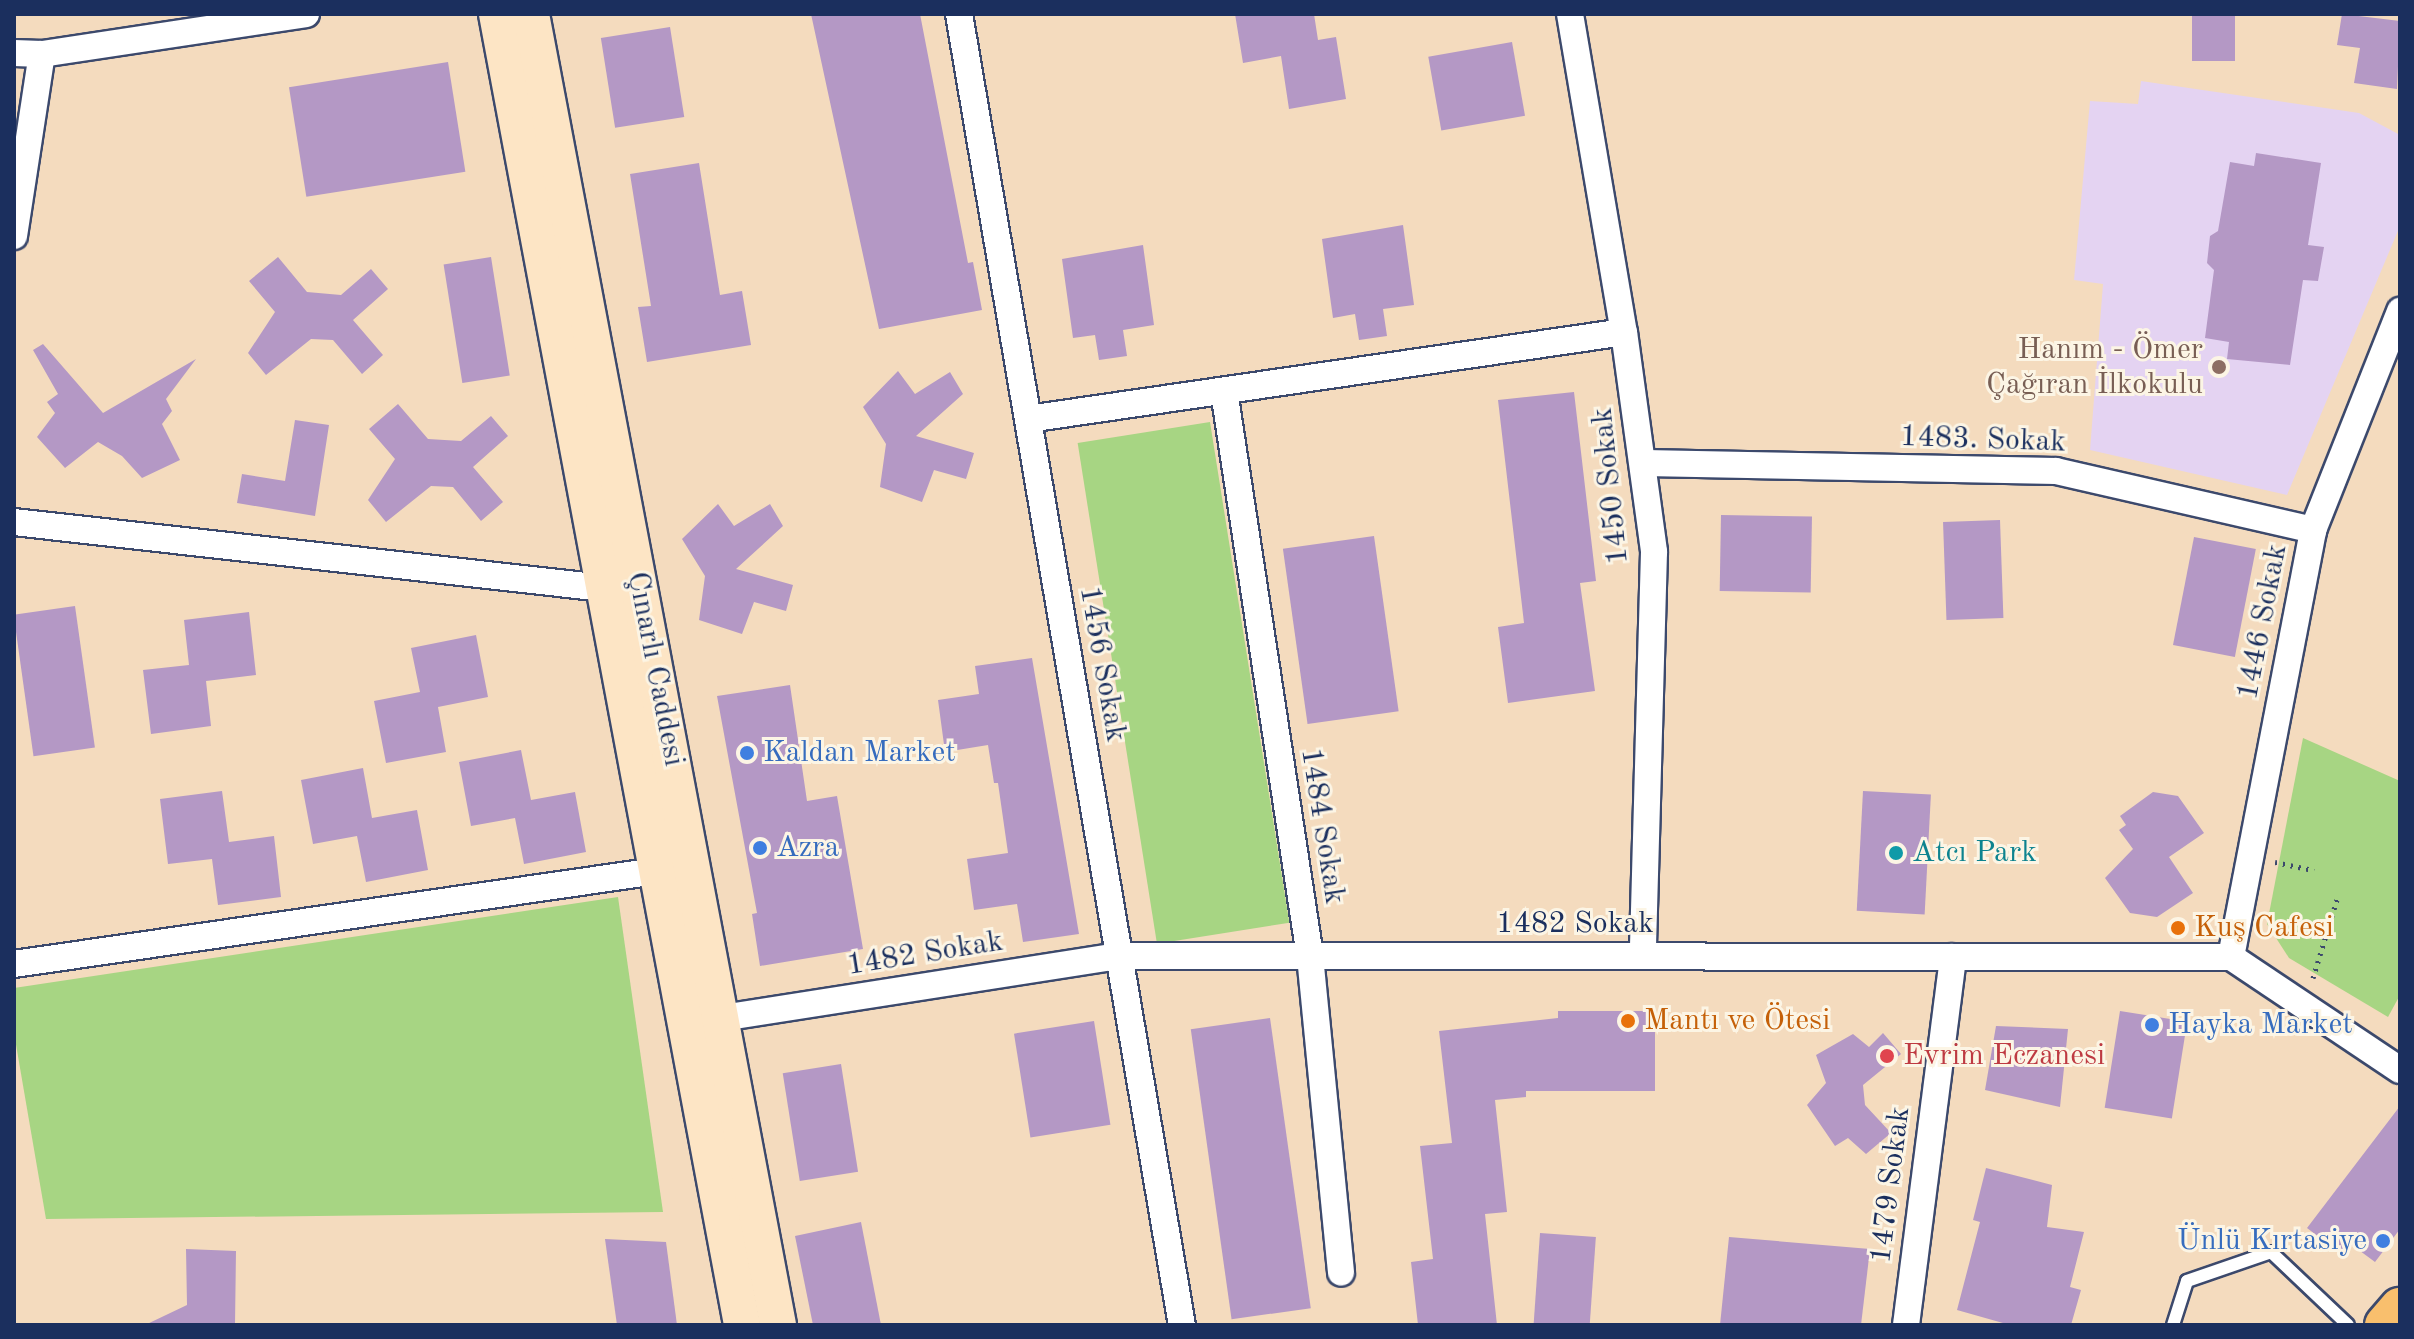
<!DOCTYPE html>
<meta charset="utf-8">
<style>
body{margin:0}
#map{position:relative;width:2414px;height:1339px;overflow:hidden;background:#f4dbbe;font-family:"Old Standard TT",serif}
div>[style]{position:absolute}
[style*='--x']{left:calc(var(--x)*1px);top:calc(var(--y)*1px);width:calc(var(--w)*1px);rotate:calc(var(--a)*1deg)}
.built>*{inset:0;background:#e4d3f2}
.green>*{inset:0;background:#a7d583;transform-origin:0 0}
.building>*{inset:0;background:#b498c5;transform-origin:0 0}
.path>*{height:5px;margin-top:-2.5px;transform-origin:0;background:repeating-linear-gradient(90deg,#3c496c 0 2px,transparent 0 8px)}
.roads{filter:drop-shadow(2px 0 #3c496c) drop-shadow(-2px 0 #3c496c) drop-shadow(0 2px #3c496c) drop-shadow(0 -2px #3c496c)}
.service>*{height:12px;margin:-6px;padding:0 6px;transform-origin:6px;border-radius:6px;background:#fff}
.minor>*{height:26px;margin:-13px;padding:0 13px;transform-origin:13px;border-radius:13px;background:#fff}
.secondary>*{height:36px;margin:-18px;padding:0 18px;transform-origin:18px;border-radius:18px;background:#fde5c5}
.primary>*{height:40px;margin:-20px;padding:0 20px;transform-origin:20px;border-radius:20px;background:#f9bf6d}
.dots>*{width:22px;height:22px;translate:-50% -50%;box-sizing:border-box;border:4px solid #fcf5e5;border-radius:50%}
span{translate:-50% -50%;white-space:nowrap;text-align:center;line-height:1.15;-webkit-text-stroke:6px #fcf5e5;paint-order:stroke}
.education-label{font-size:30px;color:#785e54}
.right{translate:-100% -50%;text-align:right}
.street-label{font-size:30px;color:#1b2f5e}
.shop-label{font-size:30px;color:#366cbe}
.left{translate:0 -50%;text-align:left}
.culture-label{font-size:30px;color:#0d838f}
.food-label{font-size:30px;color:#c56008}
.health-label{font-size:30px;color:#be3a42}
.frame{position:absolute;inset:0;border:16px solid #1b2f5e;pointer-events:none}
</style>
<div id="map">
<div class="built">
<i style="clip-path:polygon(2141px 81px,2359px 113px,2400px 135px,2400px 226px,2287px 495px,2090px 450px,2103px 284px,2074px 280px,2090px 101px,2138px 104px)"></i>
</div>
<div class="green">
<i style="left:1210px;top:422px;width:507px;height:134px;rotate:81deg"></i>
<i style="clip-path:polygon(2303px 738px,2400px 781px,2400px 995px,2388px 1017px,2289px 958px,2267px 924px)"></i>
<i style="clip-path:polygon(618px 897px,663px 1212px,46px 1219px,14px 1033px,14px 988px)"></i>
</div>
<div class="building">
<i style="clip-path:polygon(811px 14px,920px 14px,968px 263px,973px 262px,982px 310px,879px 329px)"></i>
<i style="clip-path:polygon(1235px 14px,1314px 14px,1318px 40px,1336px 37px,1346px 99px,1289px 109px,1281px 56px,1243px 63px)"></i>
<i style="left:2192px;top:14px;width:43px;height:47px"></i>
<i style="clip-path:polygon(2342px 14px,2400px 21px,2397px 89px,2354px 83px,2360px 48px,2337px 45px)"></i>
<i style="left:670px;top:27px;width:91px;height:70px;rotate:81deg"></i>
<i style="left:1512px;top:42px;width:75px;height:85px;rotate:80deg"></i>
<i style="left:448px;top:62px;width:111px;height:161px;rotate:81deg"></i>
<i style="clip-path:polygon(2256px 153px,2321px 163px,2308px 245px,2324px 247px,2318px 281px,2303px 280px,2290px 365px,2227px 359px,2229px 342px,2205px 338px,2214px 270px,2207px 263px,2210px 236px,2218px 231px,2230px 162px,2254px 166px)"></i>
<i style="clip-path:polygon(699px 163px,720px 295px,742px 291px,751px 345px,647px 362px,638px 307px,651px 306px,630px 174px)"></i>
<i style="clip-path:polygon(1403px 225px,1414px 305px,1383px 309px,1387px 336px,1359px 340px,1355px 314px,1333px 318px,1322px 239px)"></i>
<i style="clip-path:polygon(1143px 245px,1154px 325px,1123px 330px,1127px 356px,1099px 360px,1095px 335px,1073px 338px,1062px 259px)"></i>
<i style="clip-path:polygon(278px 257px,307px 292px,341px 295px,371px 269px,388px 289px,353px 320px,383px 355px,362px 374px,333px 340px,311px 339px,266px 375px,248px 353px,275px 312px,249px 281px)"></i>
<i style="left:491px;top:257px;width:120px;height:48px;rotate:81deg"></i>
<i style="clip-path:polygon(43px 344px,103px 413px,196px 359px,166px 399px,172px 411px,162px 424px,180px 460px,142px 478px,122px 456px,98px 442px,65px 468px,37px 437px,55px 413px,47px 402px,58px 394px,33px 350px)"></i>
<i style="clip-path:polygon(898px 371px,915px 394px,950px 372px,963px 394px,916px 436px,974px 453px,966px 479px,934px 470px,922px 502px,880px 487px,886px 444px,863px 407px)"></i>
<i style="clip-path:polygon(1574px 392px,1596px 581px,1580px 583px,1595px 691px,1508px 703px,1498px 627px,1524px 623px,1498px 400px)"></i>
<i style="clip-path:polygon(398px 404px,428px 439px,461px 441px,491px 416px,508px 436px,473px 467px,503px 502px,481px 521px,453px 487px,431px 486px,386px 522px,368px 500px,395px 459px,369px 429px)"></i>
<i style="clip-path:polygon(295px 420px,329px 425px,315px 516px,237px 503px,242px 474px,285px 481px)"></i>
<i style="clip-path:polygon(718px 504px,734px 526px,770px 504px,783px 526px,736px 569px,793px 585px,786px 611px,754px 602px,742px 634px,699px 620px,705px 576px,682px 539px)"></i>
<i style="left:1721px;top:515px;width:91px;height:76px;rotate:1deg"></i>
<i style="left:2000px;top:520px;width:98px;height:57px;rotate:88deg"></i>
<i style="left:1374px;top:536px;width:177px;height:92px;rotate:82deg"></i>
<i style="left:2194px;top:537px;width:63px;height:110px;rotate:11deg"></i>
<i style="left:75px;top:606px;width:143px;height:62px;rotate:82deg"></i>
<i style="clip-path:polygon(249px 612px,256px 675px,206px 681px,211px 726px,151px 734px,143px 670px,189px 665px,184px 620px)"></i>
<i style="clip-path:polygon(476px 635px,488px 697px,438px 707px,446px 752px,386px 763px,374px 701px,420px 692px,411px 648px)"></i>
<i style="clip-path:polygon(1032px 658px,1079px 934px,1023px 942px,1017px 904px,974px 910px,967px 859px,1008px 853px,998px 783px,994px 783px,988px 745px,945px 752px,938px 700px,979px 694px,975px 666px)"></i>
<i style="clip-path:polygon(790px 685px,807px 801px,837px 796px,863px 949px,760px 966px,752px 914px,757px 913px,717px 696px)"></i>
<i style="clip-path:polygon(521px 750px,531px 800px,575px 792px,586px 852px,524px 864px,515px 818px,471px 826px,459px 762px)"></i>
<i style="clip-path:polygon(363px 768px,372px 818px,417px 810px,428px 870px,366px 882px,357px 836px,313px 844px,301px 780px)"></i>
<i style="clip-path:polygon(222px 791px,229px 842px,274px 836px,281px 897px,218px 905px,212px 859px,168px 864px,160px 799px)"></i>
<i style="left:1863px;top:791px;width:68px;height:120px;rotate:3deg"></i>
<i style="clip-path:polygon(2153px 792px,2178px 796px,2204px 833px,2169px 857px,2193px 893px,2157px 917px,2130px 913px,2105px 878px,2133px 849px,2119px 830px,2126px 825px,2120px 816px)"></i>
<i style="clip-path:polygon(1558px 1011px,1655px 1011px,1655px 1091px,1526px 1091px,1526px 1097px,1495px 1100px,1507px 1212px,1485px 1214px,1497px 1325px,1418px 1325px,1411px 1262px,1433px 1259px,1420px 1146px,1452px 1143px,1439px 1031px,1558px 1018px)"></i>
<i style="left:2120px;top:1011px;width:68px;height:98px;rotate:9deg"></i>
<i style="left:1270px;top:1018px;width:293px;height:80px;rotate:82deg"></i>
<i style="left:1094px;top:1021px;width:105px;height:81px;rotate:81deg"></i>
<i style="clip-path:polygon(1996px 1026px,2068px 1029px,2060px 1107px,1985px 1090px)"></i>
<i style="clip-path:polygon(1883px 1033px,1901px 1054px,1863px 1085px,1865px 1105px,1891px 1133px,1866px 1154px,1848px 1138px,1835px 1146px,1807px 1105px,1826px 1083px,1816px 1055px,1853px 1034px,1869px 1047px)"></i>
<i style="left:841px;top:1064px;width:109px;height:59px;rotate:81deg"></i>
<i style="clip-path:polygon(2400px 1106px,2400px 1229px,2375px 1262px,2352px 1245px,2344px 1256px,2307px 1228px)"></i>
<i style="clip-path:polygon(1986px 1168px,2052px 1185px,2047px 1227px,2084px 1232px,2070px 1287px,2081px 1290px,2071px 1325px,2010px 1325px,1957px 1310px,1980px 1222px,1973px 1220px)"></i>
<i style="clip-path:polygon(861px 1222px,881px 1325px,813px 1325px,795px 1236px)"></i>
<i style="left:1540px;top:1233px;width:56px;height:92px;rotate:4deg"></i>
<i style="clip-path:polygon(1729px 1237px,1870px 1249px,1861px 1325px,1720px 1325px)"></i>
<i style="clip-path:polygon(605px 1239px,666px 1242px,677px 1325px,617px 1325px)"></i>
<i style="clip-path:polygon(186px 1249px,236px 1251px,235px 1325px,145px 1325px,187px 1305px)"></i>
</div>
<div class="path">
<i style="--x:2275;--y:862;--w:40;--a:12"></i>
<i style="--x:2313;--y:978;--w:86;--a:-73"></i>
</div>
<div class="roads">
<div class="service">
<i style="--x:2173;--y:1325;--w:46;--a:-72.3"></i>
<i style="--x:2187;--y:1281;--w:89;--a:-19"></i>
<i style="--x:2271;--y:1252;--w:106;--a:43.5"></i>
</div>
<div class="minor">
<i style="--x:959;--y:14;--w:1330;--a:80.35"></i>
<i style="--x:1570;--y:14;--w:323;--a:80.4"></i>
<i style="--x:1624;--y:332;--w:222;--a:82.2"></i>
<i style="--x:1654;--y:552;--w:404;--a:91.6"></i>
<i style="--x:14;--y:53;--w:28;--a:2"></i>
<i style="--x:42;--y:54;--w:267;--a:-8.6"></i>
<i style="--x:14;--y:236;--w:184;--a:-81.3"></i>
<i style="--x:1224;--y:391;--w:572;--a:81.35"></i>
<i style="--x:1310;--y:956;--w:318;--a:84.4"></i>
<i style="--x:1028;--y:419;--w:602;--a:-8.3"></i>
<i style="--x:1645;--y:463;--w:411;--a:1.1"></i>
<i style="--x:2056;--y:471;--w:264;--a:12.9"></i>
<i style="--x:14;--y:522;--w:593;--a:6.39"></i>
<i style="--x:2231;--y:957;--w:435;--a:-79.1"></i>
<i style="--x:2313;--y:530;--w:236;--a:-68.3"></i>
<i style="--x:14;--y:964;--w:649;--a:-8.24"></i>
<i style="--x:722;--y:1018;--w:402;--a:-8.9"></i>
<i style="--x:1119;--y:956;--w:1112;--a:0.05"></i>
<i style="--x:2231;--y:957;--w:203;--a:33.8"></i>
<i style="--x:1906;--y:1325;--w:371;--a:-82.7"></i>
</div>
<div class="secondary">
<i style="--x:497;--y:14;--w:1334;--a:79.41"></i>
<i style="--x:531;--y:14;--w:1334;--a:79.33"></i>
</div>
<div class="primary">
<i style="--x:2385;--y:1325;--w:23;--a:-49"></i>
</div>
</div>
<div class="dots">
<i style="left:2219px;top:367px;background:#8d6e63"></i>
<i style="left:747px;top:753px;background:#3f7fe0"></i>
<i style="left:760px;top:848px;background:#3f7fe0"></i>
<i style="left:1896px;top:853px;background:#0f9aa8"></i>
<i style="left:2178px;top:928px;background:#e8710a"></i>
<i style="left:1628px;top:1021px;background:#e8710a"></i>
<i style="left:2152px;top:1025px;background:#3f7fe0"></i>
<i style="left:1887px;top:1056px;background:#e0444e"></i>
<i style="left:2383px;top:1241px;background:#3f7fe0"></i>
</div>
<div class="education-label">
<span class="right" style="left:2203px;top:367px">Hanım - Ömer<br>Çağıran İlkokulu</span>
</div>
<div class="street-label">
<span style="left:1983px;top:440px;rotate:2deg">1483. Sokak</span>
<span style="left:1611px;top:486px;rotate:-96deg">1450 Sokak</span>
<span style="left:2263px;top:622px;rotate:-79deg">1446 Sokak</span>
<span style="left:1102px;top:664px;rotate:80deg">1456 Sokak</span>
<span style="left:655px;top:669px;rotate:79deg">Çınarlı Caddesi</span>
<span style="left:1322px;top:826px;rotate:81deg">1484 Sokak</span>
<span style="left:1575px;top:924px">1482 Sokak</span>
<span style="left:925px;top:954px;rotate:-9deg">1482 Sokak</span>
<span style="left:1891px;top:1185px;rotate:-83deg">1479 Sokak</span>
</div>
<div class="shop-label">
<span class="left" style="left:763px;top:753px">Kaldan Market</span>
<span class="left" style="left:776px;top:848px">Azra</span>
<span class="left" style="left:2168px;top:1025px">Hayka Market</span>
<span class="right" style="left:2367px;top:1241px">Ünlü Kırtasiye</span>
</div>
<div class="culture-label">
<span class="left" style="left:1912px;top:853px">Atcı Park</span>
</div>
<div class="food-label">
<span class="left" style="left:2194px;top:928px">Kuş Cafesi</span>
<span class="left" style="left:1644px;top:1021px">Mantı ve Ötesi</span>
</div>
<div class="health-label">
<span class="left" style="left:1903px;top:1056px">Evrim Eczanesi</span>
</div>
<div class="frame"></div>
</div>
